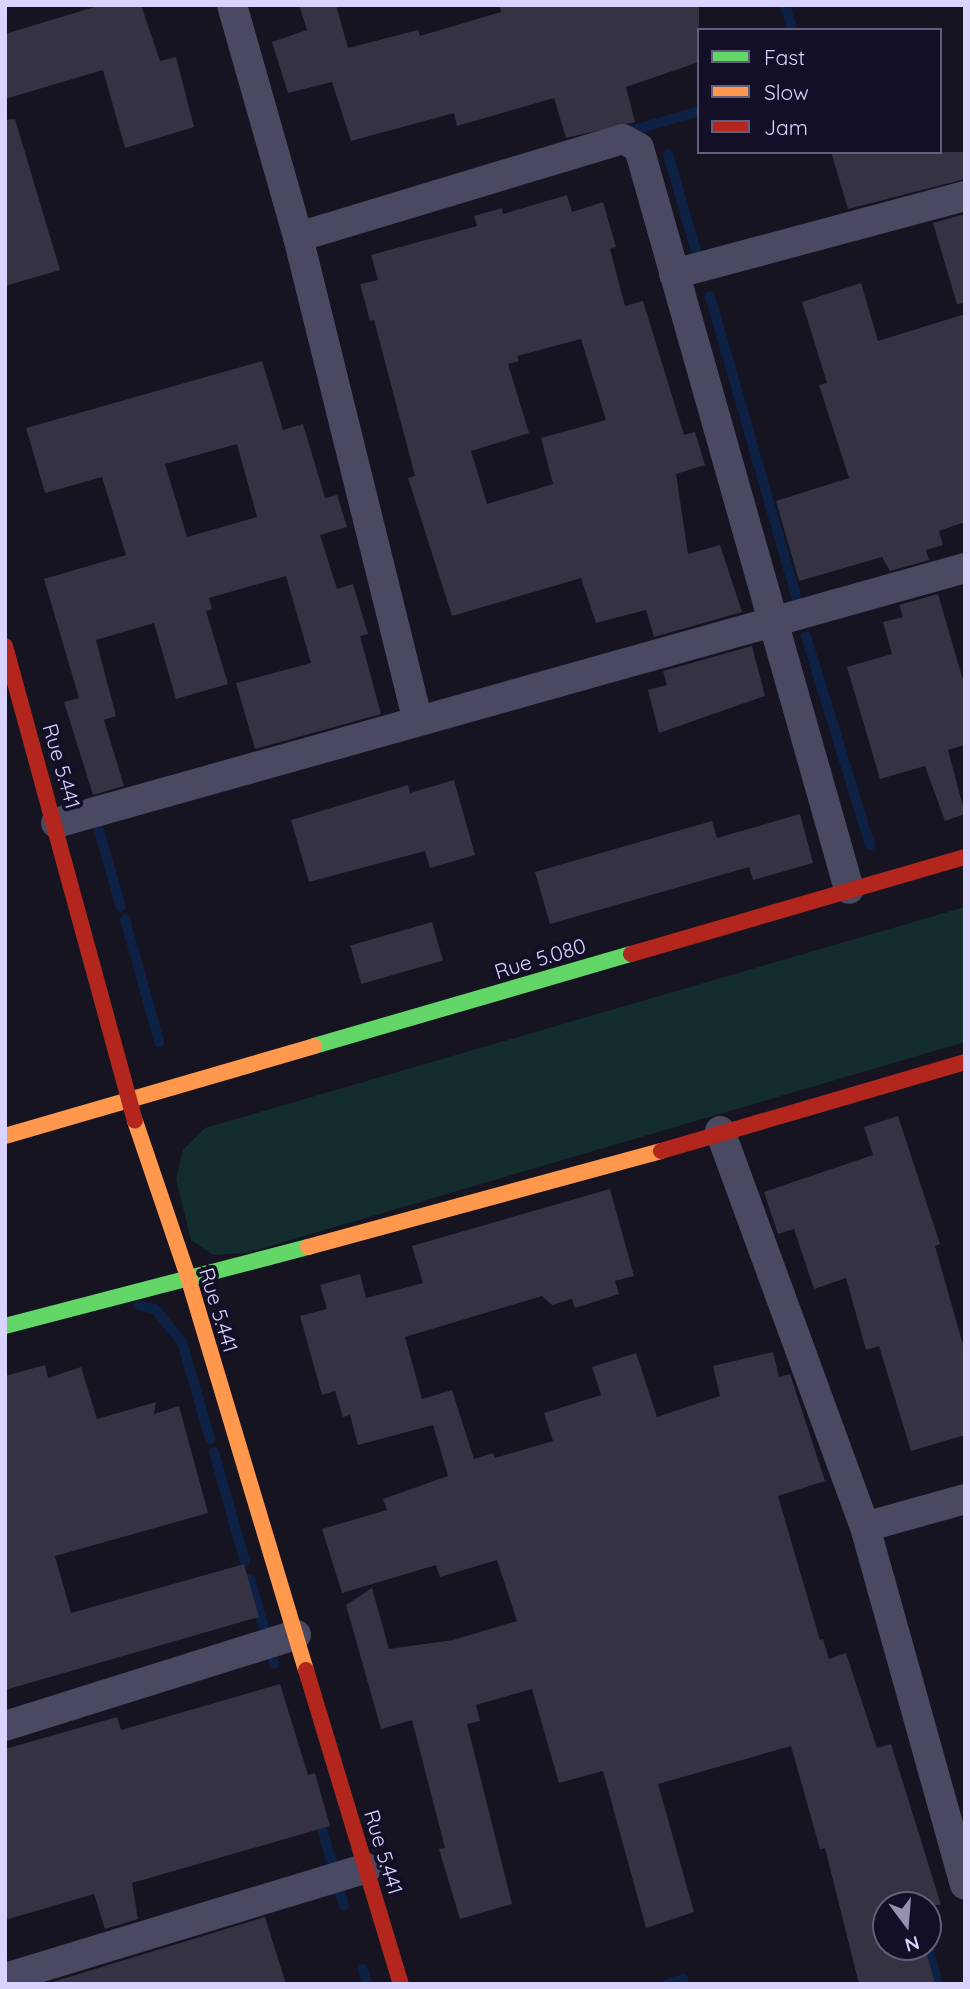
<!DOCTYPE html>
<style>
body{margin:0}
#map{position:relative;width:970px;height:1989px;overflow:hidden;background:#161421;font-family:Quicksand,sans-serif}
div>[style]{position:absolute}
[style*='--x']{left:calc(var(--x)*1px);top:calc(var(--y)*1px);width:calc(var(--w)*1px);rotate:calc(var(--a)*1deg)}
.green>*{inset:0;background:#132c2d}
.stream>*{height:10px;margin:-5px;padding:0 5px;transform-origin:5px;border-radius:5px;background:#0d2144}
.building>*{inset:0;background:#343243;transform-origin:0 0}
.street>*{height:30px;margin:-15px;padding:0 15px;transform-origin:15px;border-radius:15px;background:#4a4962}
.fast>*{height:16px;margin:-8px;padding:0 8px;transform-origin:8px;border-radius:8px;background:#63d668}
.slow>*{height:16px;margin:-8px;padding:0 8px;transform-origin:8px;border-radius:8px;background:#ff974d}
.jam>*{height:16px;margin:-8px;padding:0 8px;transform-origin:8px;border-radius:8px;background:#b3261e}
span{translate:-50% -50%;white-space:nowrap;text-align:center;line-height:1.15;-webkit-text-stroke:7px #130f26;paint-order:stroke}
.street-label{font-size:21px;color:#d9d4ff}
.frame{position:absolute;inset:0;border:7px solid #d9d4ff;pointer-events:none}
.legend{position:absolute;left:697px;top:28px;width:245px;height:126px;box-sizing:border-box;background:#130f26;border:2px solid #625e7d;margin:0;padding:9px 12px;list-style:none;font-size:21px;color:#d9d4ff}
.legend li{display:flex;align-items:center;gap:14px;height:35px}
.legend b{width:35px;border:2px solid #625e7d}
.north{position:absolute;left:872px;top:1891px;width:70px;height:70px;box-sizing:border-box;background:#130f26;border:2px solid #625e7d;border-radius:50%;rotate:164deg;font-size:19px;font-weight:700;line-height:28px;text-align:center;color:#d9d4ff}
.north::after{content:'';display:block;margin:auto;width:24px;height:32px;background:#9591b1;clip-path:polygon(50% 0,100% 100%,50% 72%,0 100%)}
</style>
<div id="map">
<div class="green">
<i style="clip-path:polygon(965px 907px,965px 1042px,246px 1253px,213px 1255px,191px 1240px,176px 1179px,183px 1150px,205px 1128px)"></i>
</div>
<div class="stream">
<i style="--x:785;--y:5;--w:26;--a:74"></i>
<i style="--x:624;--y:133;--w:78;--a:-16.3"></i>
<i style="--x:668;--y:154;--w:116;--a:73.9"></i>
<i style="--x:710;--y:296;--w:315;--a:74"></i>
<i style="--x:806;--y:636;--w:219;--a:73"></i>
<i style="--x:99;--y:830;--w:80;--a:74.1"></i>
<i style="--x:125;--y:919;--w:128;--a:74.5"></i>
<i style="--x:139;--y:1305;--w:16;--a:14"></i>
<i style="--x:155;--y:1309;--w:43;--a:50.7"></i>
<i style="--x:182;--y:1342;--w:101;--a:73.9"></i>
<i style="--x:214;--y:1452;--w:114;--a:74.3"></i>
<i style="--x:250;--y:1579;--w:88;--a:74.2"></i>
<i style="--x:318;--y:1815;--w:57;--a:73.8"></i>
<i style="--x:331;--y:1891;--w:8;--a:-14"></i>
<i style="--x:339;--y:1889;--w:17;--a:73"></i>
<i style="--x:928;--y:1947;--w:38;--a:75"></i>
<i style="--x:363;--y:1969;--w:16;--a:75"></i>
<i style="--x:668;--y:1984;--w:16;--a:-18"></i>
</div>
<div class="building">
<i style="clip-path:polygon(101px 5px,141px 5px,160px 61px,176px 57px,194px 127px,125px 148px,103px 70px,5px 99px,5px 34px)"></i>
<i style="clip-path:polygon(299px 5px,336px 5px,348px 48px,418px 30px,420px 36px,501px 12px,499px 5px,699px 5px,699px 62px,626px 87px,635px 122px,566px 138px,554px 98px,457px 126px,454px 113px,351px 141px,332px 82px,288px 93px,272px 42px,307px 30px)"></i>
<i style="clip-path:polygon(15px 119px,60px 270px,5px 286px,5px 120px)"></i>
<i style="clip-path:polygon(831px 152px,965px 152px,965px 179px,848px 209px)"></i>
<i style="clip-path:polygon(evenodd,567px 195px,572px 212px,603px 202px,616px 247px,610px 249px,625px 306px,643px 301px,684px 435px,695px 432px,705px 465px,676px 474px,688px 554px,720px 545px,742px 612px,654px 637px,646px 610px,596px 623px,581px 578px,452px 616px,408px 478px,415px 476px,374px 320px,370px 321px,360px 284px,378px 280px,371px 255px,477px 226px,474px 216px,502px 208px,503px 214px,567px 195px,581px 339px,606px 420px,541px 438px,553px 484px,487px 504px,471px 451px,529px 433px,508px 364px,519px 361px,517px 356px,581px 339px)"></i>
<i style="clip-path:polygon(965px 214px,965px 303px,957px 304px,933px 223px)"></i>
<i style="clip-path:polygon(861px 283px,878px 341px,965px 314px,965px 522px,939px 531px,943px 545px,926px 550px,929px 560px,890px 571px,882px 557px,799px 581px,776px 501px,849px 478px,819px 385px,827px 383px,802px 302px)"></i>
<i style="clip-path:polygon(evenodd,262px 361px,283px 430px,303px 424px,325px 498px,337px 495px,347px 527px,320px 535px,337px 589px,353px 584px,368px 634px,360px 636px,381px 714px,255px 749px,236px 683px,311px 663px,286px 576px,209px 598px,212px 609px,206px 611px,228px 684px,176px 699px,154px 623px,96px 640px,116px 716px,104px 720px,124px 786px,93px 795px,64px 702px,79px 698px,44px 579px,126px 555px,102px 477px,45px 493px,26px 428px,262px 361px,237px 444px,257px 517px,187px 537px,165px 464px,237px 444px)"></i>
<i style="clip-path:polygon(938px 594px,965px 687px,965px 745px,948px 750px,965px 814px,945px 821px,925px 766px,880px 779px,847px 667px,892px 654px,883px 622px,903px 617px,899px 605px)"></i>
<i style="clip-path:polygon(752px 646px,765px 696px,659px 733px,648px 690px,667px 685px,663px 671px)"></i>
<i style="clip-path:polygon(454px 780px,475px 855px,430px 868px,425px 851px,309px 882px,291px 820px,408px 785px,410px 793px)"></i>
<i style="clip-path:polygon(800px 814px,813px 863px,753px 880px,749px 867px,550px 924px,535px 872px,712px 821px,717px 838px)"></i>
<i style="left:432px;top:922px;width:40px;height:85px;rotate:74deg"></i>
<i style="clip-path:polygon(898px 1116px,940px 1244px,935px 1246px,965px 1352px,965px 1435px,911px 1451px,879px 1346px,866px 1350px,846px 1278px,814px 1289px,794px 1229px,778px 1234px,764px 1192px,873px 1155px,864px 1127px)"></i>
<i style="clip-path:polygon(610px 1189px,634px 1276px,615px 1281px,619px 1294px,575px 1308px,572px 1299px,552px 1305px,542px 1296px,405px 1337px,422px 1399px,452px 1390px,474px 1459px,493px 1453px,495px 1458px,553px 1441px,544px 1413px,601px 1395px,592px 1367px,636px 1353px,657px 1417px,720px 1396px,713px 1366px,773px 1352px,779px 1377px,790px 1374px,825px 1481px,778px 1496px,820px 1640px,823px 1639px,829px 1659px,846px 1653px,877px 1748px,891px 1744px,941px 1905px,886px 1905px,886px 1947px,925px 1947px,935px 1984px,859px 1984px,825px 1848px,820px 1849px,791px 1746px,658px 1784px,694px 1912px,646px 1928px,603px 1771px,559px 1783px,532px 1689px,476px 1705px,480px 1721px,467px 1724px,512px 1904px,460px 1919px,439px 1849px,445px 1848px,412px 1720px,381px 1729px,346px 1605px,372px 1588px,389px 1649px,453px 1640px,517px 1621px,497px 1560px,440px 1577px,436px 1565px,342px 1593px,322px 1529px,387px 1510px,383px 1499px,448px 1476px,433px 1425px,358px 1445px,350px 1415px,343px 1417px,335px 1391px,322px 1395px,300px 1316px,327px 1309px,320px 1285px,360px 1274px,366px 1298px,423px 1283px,412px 1246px)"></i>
<i style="clip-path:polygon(45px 1365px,48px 1378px,81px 1367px,97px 1419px,156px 1402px,154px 1414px,179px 1406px,208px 1513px,55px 1556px,71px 1613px,244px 1564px,259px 1617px,5px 1690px,5px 1376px)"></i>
<i style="clip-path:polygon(280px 1684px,308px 1775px,315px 1773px,330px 1826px,132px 1883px,138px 1919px,105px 1929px,94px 1894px,5px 1920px,5px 1749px,117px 1717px,121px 1730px)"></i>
<i style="clip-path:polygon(265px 1917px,286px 1984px,46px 1984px)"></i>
</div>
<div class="street">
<i style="--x:232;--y:5;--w:241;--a:74.1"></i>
<i style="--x:298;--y:237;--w:496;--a:76.1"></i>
<i style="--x:298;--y:237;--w:339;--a:-16.8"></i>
<i style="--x:623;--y:139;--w:18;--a:29"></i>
<i style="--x:639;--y:148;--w:770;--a:74.18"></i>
<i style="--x:674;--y:274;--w:301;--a:-15"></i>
<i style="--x:56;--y:823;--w:944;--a:-15.67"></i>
<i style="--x:720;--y:1131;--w:422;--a:69.9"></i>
<i style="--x:865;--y:1527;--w:371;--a:74.4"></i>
<i style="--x:865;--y:1527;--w:104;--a:-15.6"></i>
<i style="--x:5;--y:1726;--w:305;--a:-17.4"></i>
<i style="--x:5;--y:1978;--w:378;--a:-16.9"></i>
</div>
<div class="fast">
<i style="--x:314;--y:1046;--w:330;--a:-16.2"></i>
<i style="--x:5;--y:1326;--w:313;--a:-14.6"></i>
</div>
<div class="slow">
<i style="--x:135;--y:1121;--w:165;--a:71.2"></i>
<i style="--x:188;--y:1277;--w:410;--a:73.3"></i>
<i style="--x:5;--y:1136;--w:322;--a:-16.2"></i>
<i style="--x:308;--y:1247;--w:366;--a:-15.2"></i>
</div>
<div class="jam">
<i style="--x:5;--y:646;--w:492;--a:74.7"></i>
<i style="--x:631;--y:954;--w:348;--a:-16.2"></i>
<i style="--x:661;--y:1151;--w:317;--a:-16.3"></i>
<i style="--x:306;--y:1670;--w:328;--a:73.2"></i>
</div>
<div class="street-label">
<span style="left:62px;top:766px;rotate:74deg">Rue 5.441</span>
<span style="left:540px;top:958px;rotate:-17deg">Rue 5.080</span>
<span style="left:219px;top:1310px;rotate:73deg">Rue 5.441</span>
<span style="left:384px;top:1852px;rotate:73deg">Rue 5.441</span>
</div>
<div class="frame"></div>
<ul class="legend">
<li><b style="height:9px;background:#63d668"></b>Fast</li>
<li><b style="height:9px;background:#ff974d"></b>Slow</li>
<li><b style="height:9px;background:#b3261e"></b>Jam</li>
</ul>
<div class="north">N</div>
</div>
